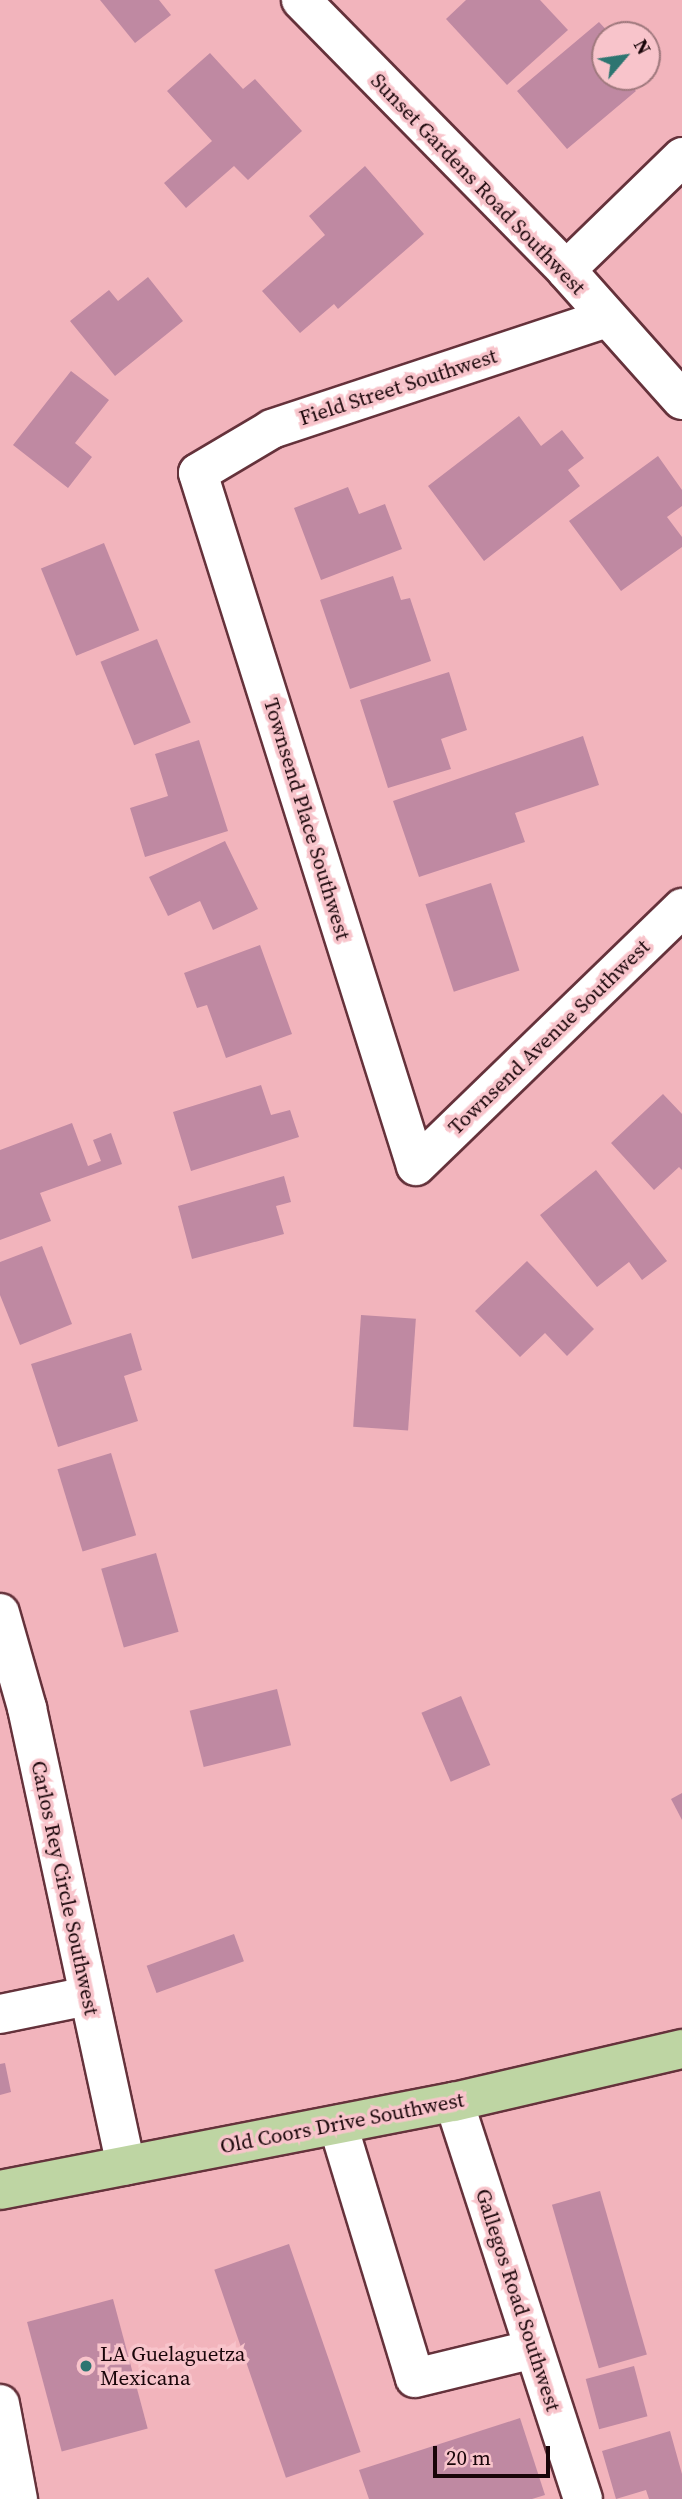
<!DOCTYPE html>
<style>
body{margin:0}
#map{position:relative;width:682px;height:2499px;overflow:hidden;background:#f2b4bc;font-family:"Source Serif 4",serif}
div>[style]{position:absolute}
[style*='--x']{left:calc(var(--x)*1px);top:calc(var(--y)*1px);width:calc(var(--w)*1px);rotate:calc(var(--a)*1deg)}
.building>*{inset:0;background:#bf89a2;transform-origin:0 0}
.roads{filter:drop-shadow(2px 0 #65323b) drop-shadow(-2px 0 #65323b) drop-shadow(0 2px #65323b) drop-shadow(0 -2px #65323b)}
.minor>*{height:38px;margin:-19px;padding:0 19px;transform-origin:19px;border-radius:19px;background:#fff}
.major>*{height:38px;margin:-19px;padding:0 19px;transform-origin:19px;border-radius:19px;background:#bed5a3}
.dots>*{width:19px;height:19px;translate:-50% -50%;box-sizing:border-box;border:4px solid #f8c4cb;border-radius:50%}
span{translate:-50% -50%;white-space:nowrap;text-align:center;line-height:1.15;-webkit-text-stroke:7px #f8c4cb;paint-order:stroke}
.street-label{font-size:21px;color:#190509}
.poi-label{font-size:21px;color:#190509}
.left{translate:0 -50%;text-align:left}
.north{position:absolute;left:591px;top:21px;width:70px;height:70px;box-sizing:border-box;background:#f8c4cb;border:2px solid #9f787d;border-radius:50%;rotate:61deg;font-size:19px;font-weight:700;line-height:28px;text-align:center;color:#190509}
.north::after{content:'';display:block;margin:auto;width:24px;height:32px;background:#2d7571;clip-path:polygon(50% 0,100% 100%,50% 72%,0 100%)}
.scale{position:absolute;left:433px;top:2446px;width:117px;height:32px;box-sizing:border-box;border:4px solid #190509;border-top:0;padding-left:9px;font-size:21px;line-height:24px;white-space:nowrap;color:#190509;-webkit-text-stroke:5px #f8c4cb;paint-order:stroke}
</style>
<div id="map">
<div class="building">
<i style="clip-path:polygon(100px 0,159px 0,171px 15px,135px 43px)"></i>
<i style="clip-path:polygon(466px 0,540px 0,568px 30px,507px 85px,446px 19px)"></i>
<i style="clip-path:polygon(599px 22px,611px 35px,605px 35px,605px 77px,624px 77px,636px 91px,567px 149px,517px 91px)"></i>
<i style="clip-path:polygon(210px 53px,243px 89px,255px 79px,302px 131px,248px 180px,234px 166px,186px 208px,164px 183px,212px 141px,167px 91px)"></i>
<i style="clip-path:polygon(365px 166px,424px 234px,338px 309px,334px 304px,300px 333px,262px 291px,325px 235px,309px 216px)"></i>
<i style="clip-path:polygon(148px 277px,183px 321px,115px 376px,70px 321px,109px 290px,118px 301px)"></i>
<i style="clip-path:polygon(71px 371px,109px 400px,75px 443px,92px 457px,68px 488px,13px 445px)"></i>
<i style="clip-path:polygon(519px 416px,541px 446px,562px 430px,584px 458px,568px 470px,580px 486px,484px 561px,428px 486px)"></i>
<i style="clip-path:polygon(658px 456px,682px 490px,682px 506px,667px 517px,682px 537px,682px 547px,621px 591px,569px 521px)"></i>
<i style="clip-path:polygon(348px 487px,359px 514px,385px 504px,402px 549px,321px 580px,294px 508px)"></i>
<i style="left:104px;top:543px;width:94px;height:68px;rotate:68deg"></i>
<i style="clip-path:polygon(393px 576px,401px 600px,410px 598px,431px 661px,350px 689px,320px 600px)"></i>
<i style="left:157px;top:639px;width:90px;height:61px;rotate:68deg"></i>
<i style="clip-path:polygon(449px 672px,467px 730px,441px 739px,451px 769px,388px 788px,360px 700px)"></i>
<i style="clip-path:polygon(583px 736px,599px 785px,515px 813px,525px 842px,419px 877px,393px 801px)"></i>
<i style="clip-path:polygon(199px 740px,228px 831px,145px 857px,130px 808px,168px 796px,155px 754px)"></i>
<i style="clip-path:polygon(225px 841px,258px 909px,213px 930px,200px 901px,168px 916px,149px 877px)"></i>
<i style="left:491px;top:883px;width:92px;height:69px;rotate:72deg"></i>
<i style="clip-path:polygon(260px 945px,292px 1034px,226px 1058px,207px 1005px,197px 1008px,184px 973px)"></i>
<i style="clip-path:polygon(261px 1085px,271px 1115px,290px 1110px,299px 1137px,191px 1171px,173px 1112px)"></i>
<i style="clip-path:polygon(663px 1094px,682px 1114px,682px 1170px,679px 1167px,654px 1190px,611px 1143px)"></i>
<i style="clip-path:polygon(72px 1123px,88px 1166px,101px 1161px,93px 1140px,111px 1133px,122px 1164px,40px 1193px,51px 1221px,0 1240px,0 1150px)"></i>
<i style="clip-path:polygon(596px 1170px,667px 1261px,642px 1280px,629px 1262px,597px 1287px,540px 1215px)"></i>
<i style="clip-path:polygon(284px 1176px,291px 1202px,276px 1206px,284px 1234px,192px 1259px,178px 1206px)"></i>
<i style="clip-path:polygon(42px 1246px,72px 1324px,20px 1345px,0 1295px,0 1262px)"></i>
<i style="clip-path:polygon(527px 1261px,594px 1329px,567px 1356px,545px 1333px,520px 1357px,475px 1311px)"></i>
<i style="left:361px;top:1315px;width:55px;height:112px;rotate:4deg"></i>
<i style="clip-path:polygon(131px 1333px,142px 1370px,124px 1376px,138px 1421px,58px 1447px,31px 1364px)"></i>
<i style="left:111px;top:1453px;width:86px;height:56px;rotate:73deg"></i>
<i style="left:156px;top:1553px;width:82px;height:57px;rotate:74deg"></i>
<i style="left:277px;top:1689px;width:58px;height:90px;rotate:76deg"></i>
<i style="left:461px;top:1696px;width:75px;height:43px;rotate:67deg"></i>
<i style="clip-path:polygon(682px 1793px,682px 1820px,671px 1799px)"></i>
<i style="left:234px;top:1934px;width:29px;height:93px;rotate:70deg"></i>
<i style="clip-path:polygon(5px 2063px,11px 2092px,0 2095px,0 2064px)"></i>
<i style="left:600px;top:2191px;width:170px;height:50px;rotate:74deg"></i>
<i style="left:289px;top:2244px;width:220px;height:79px;rotate:71deg"></i>
<i style="left:113px;top:2299px;width:134px;height:89px;rotate:75deg"></i>
<i style="left:634px;top:2366px;width:52px;height:50px;rotate:75deg"></i>
<i style="clip-path:polygon(520px 2418px,545px 2495px,532px 2499px,369px 2499px,359px 2470px)"></i>
<i style="clip-path:polygon(670px 2431px,682px 2474px,682px 2499px,649px 2499px,646px 2490px,616px 2499px,602px 2451px)"></i>
</div>
<div class="roads">
<div class="minor">
<i style="--x:301;--y:0;--w:378;--a:45.5"></i>
<i style="--x:566;--y:270;--w:174;--a:48.3"></i>
<i style="--x:566;--y:270;--w:162;--a:-44.2"></i>
<i style="--x:604;--y:319;--w:350;--a:161.7"></i>
<i style="--x:272;--y:429;--w:86;--a:149.3"></i>
<i style="--x:198;--y:473;--w:726;--a:72.54"></i>
<i style="--x:416;--y:1166;--w:371;--a:-44.1"></i>
<i style="--x:0;--y:1613;--w:99;--a:74.1"></i>
<i style="--x:27;--y:1708;--w:468;--a:77.8"></i>
<i style="--x:0;--y:2014;--w:90;--a:-11.6"></i>
<i style="--x:454;--y:2102;--w:417;--a:72"></i>
<i style="--x:338;--y:2125;--w:264;--a:73.1"></i>
<i style="--x:415;--y:2378;--w:122;--a:-13.7"></i>
<i style="--x:0;--y:2404;--w:97;--a:79.3"></i>
</div>
<div class="major">
<i style="--x:0;--y:2190;--w:462;--a:-11"></i>
<i style="--x:454;--y:2102;--w:234;--a:-13.1"></i>
</div>
</div>
<div class="dots">
<i style="left:86px;top:2366px;background:#2d7571"></i>
</div>
<div class="street-label">
<span style="left:478px;top:184px;rotate:46deg">Sunset Gardens Road Southwest</span>
<span style="left:398px;top:387px;rotate:-18deg">Field Street Southwest</span>
<span style="left:307px;top:819px;rotate:73deg">Townsend Place Southwest</span>
<span style="left:549px;top:1037px;rotate:-44deg">Townsend Avenue Southwest</span>
<span style="left:65px;top:1888px;rotate:78deg">Carlos Rey Circle Southwest</span>
<span style="left:342px;top:2123px;rotate:-11deg">Old Coors Drive Southwest</span>
<span style="left:518px;top:2300px;rotate:72deg">Gallegos Road Southwest</span>
</div>
<div class="poi-label">
<span class="left" style="left:100px;top:2366px">LA Guelaguetza<br>Mexicana</span>
</div>
<div class="north">N</div>
<div class="scale">20 m</div>
</div>
